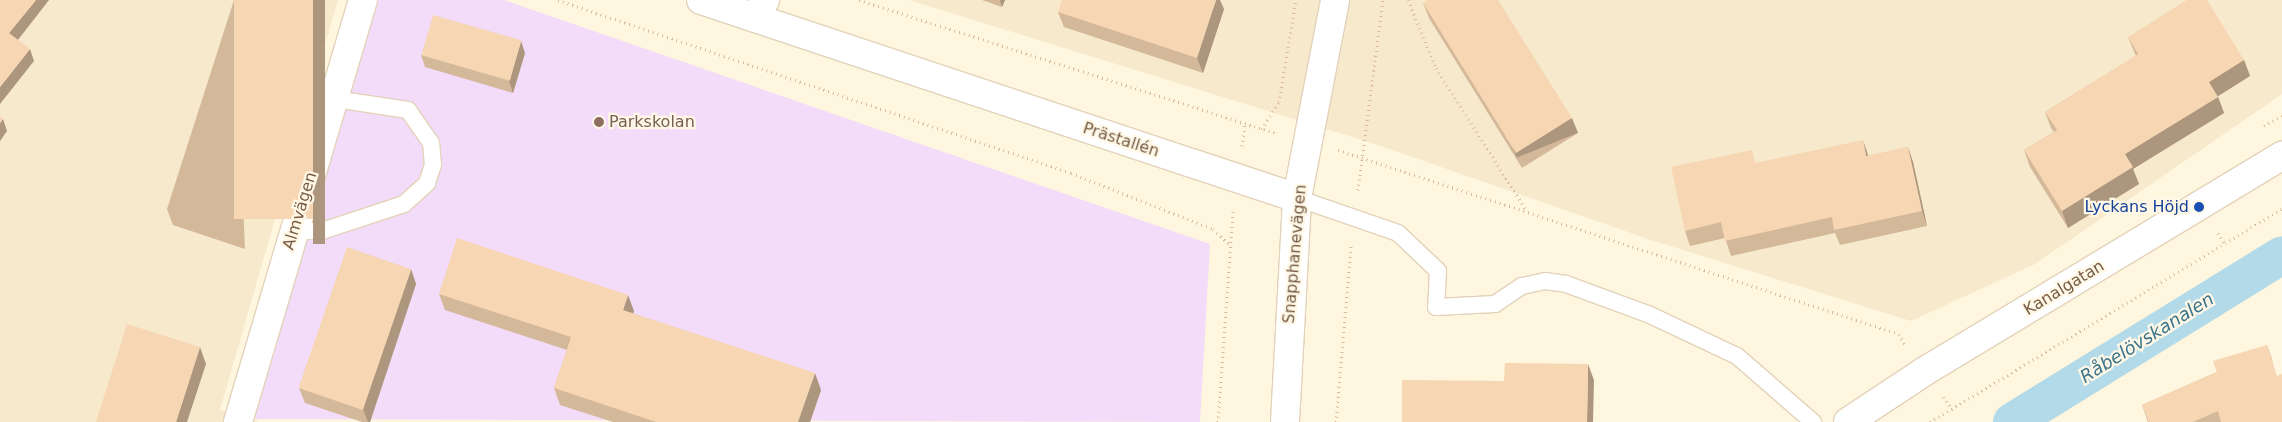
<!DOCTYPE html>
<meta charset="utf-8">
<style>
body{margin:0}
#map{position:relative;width:2282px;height:422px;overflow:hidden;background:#fef6de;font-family:"DejaVu Sans",sans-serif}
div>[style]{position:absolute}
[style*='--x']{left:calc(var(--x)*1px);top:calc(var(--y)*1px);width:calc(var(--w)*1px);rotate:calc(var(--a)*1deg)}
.residential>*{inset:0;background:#f7e9cc}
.education>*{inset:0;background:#f3dbfa}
.canal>*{height:38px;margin:-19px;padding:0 19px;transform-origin:19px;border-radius:19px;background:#b2dae9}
.path>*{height:3px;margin-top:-1.5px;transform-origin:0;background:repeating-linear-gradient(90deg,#dbba97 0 1px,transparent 0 5px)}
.roads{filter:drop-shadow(1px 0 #e3d2ba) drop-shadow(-1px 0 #e3d2ba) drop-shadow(0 1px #e3d2ba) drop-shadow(0 -1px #e3d2ba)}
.service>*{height:16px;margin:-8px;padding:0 8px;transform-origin:8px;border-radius:8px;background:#fff}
.minor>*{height:28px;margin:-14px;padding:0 14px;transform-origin:14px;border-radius:14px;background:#fff}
.tertiary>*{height:28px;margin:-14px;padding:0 14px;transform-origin:14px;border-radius:14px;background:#fff}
.secondary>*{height:28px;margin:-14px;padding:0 14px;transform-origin:14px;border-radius:14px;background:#fff}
.wall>*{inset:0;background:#d4b89a}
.shaded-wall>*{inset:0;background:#ac967d;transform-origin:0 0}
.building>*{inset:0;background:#f6d6b3;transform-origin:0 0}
.dots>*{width:14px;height:14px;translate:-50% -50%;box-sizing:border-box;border:2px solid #fff8e7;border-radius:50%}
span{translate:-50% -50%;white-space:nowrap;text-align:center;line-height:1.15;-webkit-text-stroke:4.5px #fff8e7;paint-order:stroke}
.education-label{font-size:16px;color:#785e54}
.left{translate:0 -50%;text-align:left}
.street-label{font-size:16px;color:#775c44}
.transit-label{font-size:16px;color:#164399}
.right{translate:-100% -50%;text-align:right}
.water-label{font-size:18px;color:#3c758c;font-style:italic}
</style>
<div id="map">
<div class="residential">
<i style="clip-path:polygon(0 0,338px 0,220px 410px,259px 422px,0 422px)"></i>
<i style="clip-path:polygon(909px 0,2282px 0,2282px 94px,2035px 264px,1911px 321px,1651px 240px,1378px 145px)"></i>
</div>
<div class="education">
<i style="clip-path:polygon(376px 0,504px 0,1210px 244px,1200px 422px,254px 419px)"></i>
</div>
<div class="canal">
<i style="--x:2012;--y:422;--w:317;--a:-31.7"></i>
</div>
<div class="path">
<i style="--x:558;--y:0;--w:541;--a:18.64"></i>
<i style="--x:1071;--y:173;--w:153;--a:21.5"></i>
<i style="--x:1213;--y:229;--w:21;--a:43"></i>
<i style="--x:859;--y:0;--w:438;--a:17.7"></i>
<i style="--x:1408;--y:0;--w:74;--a:67.6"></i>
<i style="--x:1436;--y:68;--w:168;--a:57.6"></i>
<i style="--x:2264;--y:126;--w:21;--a:-31"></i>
<i style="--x:1262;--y:129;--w:32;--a:-58"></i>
<i style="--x:1279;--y:102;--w:103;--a:-80.5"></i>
<i style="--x:1242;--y:146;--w:22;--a:-82"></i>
<i style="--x:1338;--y:150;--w:590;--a:18.16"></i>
<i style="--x:1899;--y:334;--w:14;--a:60"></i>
<i style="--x:1358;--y:190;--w:192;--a:-82.5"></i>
<i style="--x:2218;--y:233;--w:13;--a:58"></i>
<i style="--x:1943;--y:397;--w:15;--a:53"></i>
<i style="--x:1218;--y:422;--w:211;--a:-85.9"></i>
<i style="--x:1336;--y:422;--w:177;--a:-85.1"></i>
<i style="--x:1930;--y:422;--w:411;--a:-31.2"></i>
</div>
<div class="roads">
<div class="service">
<i style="--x:1297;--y:198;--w:107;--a:19.1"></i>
<i style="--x:1398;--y:233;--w:55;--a:43.5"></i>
<i style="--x:1438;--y:271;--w:36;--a:93"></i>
<i style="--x:1436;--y:307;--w:59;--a:-2.9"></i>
<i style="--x:1495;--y:304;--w:32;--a:-34"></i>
<i style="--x:1522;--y:286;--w:24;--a:-12"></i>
<i style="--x:1545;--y:281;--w:21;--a:8"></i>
<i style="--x:1566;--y:284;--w:87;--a:20.1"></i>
<i style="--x:1648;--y:314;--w:98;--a:25.3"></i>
<i style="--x:1737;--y:356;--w:101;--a:41"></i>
<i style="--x:295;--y:231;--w:27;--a:0"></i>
<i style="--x:322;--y:231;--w:86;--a:-18.2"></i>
<i style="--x:404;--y:204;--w:31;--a:-42"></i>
<i style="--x:427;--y:183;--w:19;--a:-72"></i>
<i style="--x:433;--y:165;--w:22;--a:-95"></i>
<i style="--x:431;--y:143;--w:40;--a:-124.9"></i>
<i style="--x:408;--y:110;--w:75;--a:-171.5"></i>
</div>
<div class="minor">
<i style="--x:755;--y:18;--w:21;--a:-61"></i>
<i style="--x:238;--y:422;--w:440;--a:-73.5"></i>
</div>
<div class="tertiary">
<i style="--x:701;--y:0;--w:628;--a:18.38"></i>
<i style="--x:1848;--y:422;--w:92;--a:-33.5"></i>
<i style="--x:1925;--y:371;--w:417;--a:-31.1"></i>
</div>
<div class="secondary">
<i style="--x:1285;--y:422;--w:224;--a:-86.9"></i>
<i style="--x:1297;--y:198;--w:202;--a:-79.1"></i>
</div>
</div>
<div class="wall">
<i style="clip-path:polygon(234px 0,245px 249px,173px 225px,167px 209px)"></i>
<i style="clip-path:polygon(982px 0,1005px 0,1002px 7px)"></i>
<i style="clip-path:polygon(1423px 3px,1578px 133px,1522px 168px,1429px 18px)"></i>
<i style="clip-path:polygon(1224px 9px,1203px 73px,1064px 27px,1058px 12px)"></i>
<i style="clip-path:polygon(2128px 37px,2244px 60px,2250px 76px,2218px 96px,2224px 113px,2133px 169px,2139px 184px,2068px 228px,2030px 167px,2024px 150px,2054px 132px,2051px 128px,2045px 112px,2136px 56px)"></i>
<i style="clip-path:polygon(525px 53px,513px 93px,425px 67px,421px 55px)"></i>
<i style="clip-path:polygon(1908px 147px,1913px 162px,1927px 226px,1840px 245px,1835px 233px,1731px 256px,1725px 238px,1690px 246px,1685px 231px,1757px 163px,1869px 156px)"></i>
<i style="clip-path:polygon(411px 269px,416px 284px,370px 422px,362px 422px,305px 403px,299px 388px)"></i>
<i style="clip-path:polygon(439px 294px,634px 311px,633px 313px,821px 390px,810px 422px,613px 422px,560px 405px,554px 388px,567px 350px,445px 310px)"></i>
<i style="clip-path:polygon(2267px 345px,2272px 359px,2282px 422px,2148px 422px,2142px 405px,2217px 372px)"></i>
</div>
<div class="shaded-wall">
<i style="clip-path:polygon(36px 0,49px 0,14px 45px,9px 33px)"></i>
<i style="left:313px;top:0;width:12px;height:244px"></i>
<i style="clip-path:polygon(1000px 0,1005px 0,1002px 7px)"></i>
<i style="clip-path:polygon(1216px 0,1220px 0,1224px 9px,1203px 73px,1197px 58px)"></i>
<i style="clip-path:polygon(521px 41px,525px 53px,513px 93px,509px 81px)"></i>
<i style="clip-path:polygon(30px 49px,34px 61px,0 104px,0 87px)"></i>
<i style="clip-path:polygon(2244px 60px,2250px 76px,2215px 98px,2209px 82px)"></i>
<i style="clip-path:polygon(2218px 97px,2224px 113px,2133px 169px,2139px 184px,2068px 228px,2062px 211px,2125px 154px)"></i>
<i style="left:1572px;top:118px;width:16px;height:66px;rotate:68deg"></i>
<i style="clip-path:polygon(3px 119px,7px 131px,0 141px,0 123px)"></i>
<i style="clip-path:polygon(1863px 140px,1868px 155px,1872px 171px,1866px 156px)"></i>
<i style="clip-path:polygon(1908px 147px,1913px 162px,1927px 226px,1922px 211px)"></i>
<i style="clip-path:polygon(411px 269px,416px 284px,370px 422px,368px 422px,363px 409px)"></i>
<i style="clip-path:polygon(628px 295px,634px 311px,629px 326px,623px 310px)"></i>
<i style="clip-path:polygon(200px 347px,206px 364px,187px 422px,176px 422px)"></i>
<i style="clip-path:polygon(1588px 364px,1594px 380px,1593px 422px,1587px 422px)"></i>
<i style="clip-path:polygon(815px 373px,821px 390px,810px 422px,798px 422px)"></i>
</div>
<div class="building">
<i style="clip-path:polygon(0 0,36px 0,9px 33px,30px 49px,0 87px)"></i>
<i style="left:234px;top:0;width:79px;height:219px"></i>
<i style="clip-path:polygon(1062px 0,1216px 0,1197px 58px,1058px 12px)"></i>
<i style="clip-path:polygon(1428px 0,1498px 0,1572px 118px,1516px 153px,1423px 3px)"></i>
<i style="clip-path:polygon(2187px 0,2207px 0,2244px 60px,2209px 82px,2218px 97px,2125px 154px,2133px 167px,2062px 211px,2024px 150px,2057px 130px,2045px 112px,2138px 54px,2128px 37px)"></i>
<i style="left:433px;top:15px;width:92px;height:42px;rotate:16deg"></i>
<i style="clip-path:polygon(0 117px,3px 119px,0 123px)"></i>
<i style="clip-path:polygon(1863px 140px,1866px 156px,1908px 147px,1922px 211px,1834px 230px,1832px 217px,1725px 241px,1721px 222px,1685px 231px,1671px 167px,1752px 150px,1755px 163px)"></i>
<i style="clip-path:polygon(457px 238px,628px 295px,623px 310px,815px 373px,798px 422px,656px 422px,554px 388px,571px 337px,439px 294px)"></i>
<i style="left:347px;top:247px;width:68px;height:149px;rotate:19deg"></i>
<i style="clip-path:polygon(127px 324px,200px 347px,176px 422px,96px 422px)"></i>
<i style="clip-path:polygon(2267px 345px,2277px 376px,2282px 374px,2282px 422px,2221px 422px,2218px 411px,2193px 422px,2149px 422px,2142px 405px,2217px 372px,2213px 361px)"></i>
<i style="clip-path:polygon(1505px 363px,1588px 364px,1587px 422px,1402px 422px,1402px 380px,1504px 381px)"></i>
</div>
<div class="dots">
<i style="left:599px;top:122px;background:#8d6e63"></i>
<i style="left:2199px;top:207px;background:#1a4fb4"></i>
</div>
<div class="education-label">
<span class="left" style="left:609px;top:122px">Parkskolan</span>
</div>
<div class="street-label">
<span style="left:1121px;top:140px;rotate:18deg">Prästallén</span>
<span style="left:300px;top:211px;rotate:-73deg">Almvägen</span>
<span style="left:1295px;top:254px;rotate:-85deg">Snapphanevägen</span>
<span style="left:2064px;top:288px;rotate:-31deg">Kanalgatan</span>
</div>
<div class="transit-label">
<span class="right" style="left:2189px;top:207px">Lyckans Höjd</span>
</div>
<div class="water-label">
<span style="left:2147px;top:338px;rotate:-32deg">Råbelövskanalen</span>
</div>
</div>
